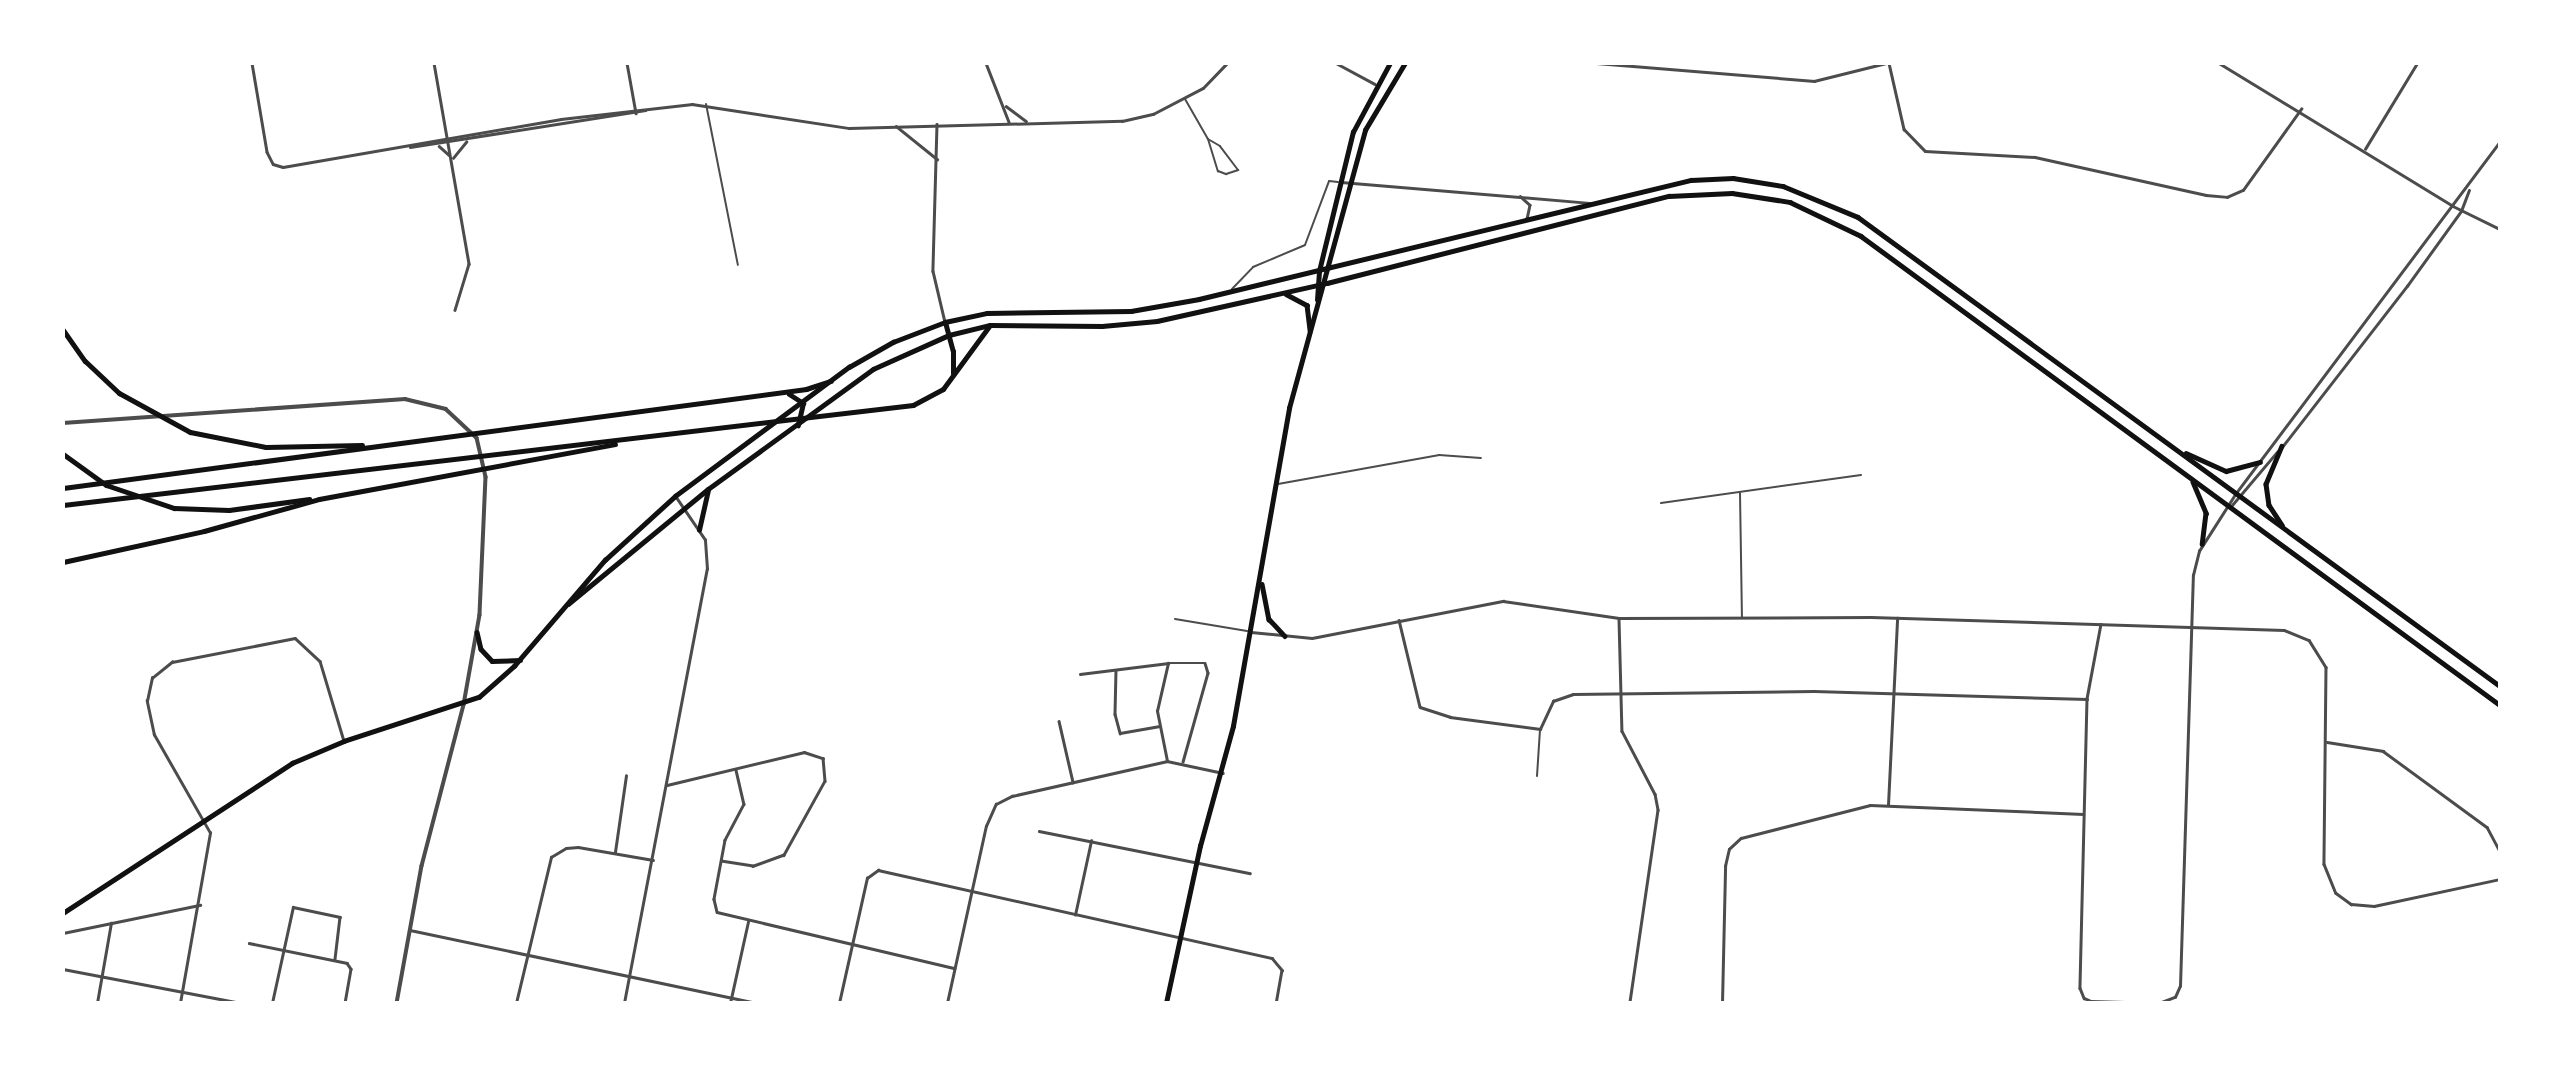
<!DOCTYPE html>
<style>
body{margin:0}
#map{position:relative;width:2563px;height:1066px;overflow:hidden;background:#fff;font-family:"Alegreya Sans",sans-serif}
div>[style]{position:absolute}
[style*='--x']{left:calc(var(--x)*1px);top:calc(var(--y)*1px);width:calc(var(--w)*1px);rotate:calc(var(--a)*1deg)}
.service>*{height:2px;margin:-1px;padding:0 1px;transform-origin:1px;border-radius:1px;background:#4c4c4c}
.minor>*{height:2.5px;margin:-1.25px;padding:0 1.25px;transform-origin:1.25px;border-radius:1.25px;background:#4c4c4c}
.tertiary>*{height:3.5px;margin:-1.75px;padding:0 1.75px;transform-origin:1.75px;border-radius:1.75px;background:#4c4c4c}
.secondary>*{height:4.5px;margin:-2.25px;padding:0 2.25px;transform-origin:2.25px;border-radius:2.25px;background:#111}
.primary>*{height:4.5px;margin:-2.25px;padding:0 2.25px;transform-origin:2.25px;border-radius:2.25px;background:#111}
.motorway>*{height:5px;margin:-2.5px;padding:0 2.5px;transform-origin:2.5px;border-radius:2.5px;background:#111}
span{translate:-50% -50%;white-space:nowrap;text-align:center;line-height:1.15;-webkit-text-stroke:5px #fff;paint-order:stroke}
.frame{position:absolute;inset:0;border:65px solid #fff;pointer-events:none}
</style>
<div id="map">
<div class="service">
<i style="--x:1185;--y:99;--w:46;--a:60.1"></i>
<i style="--x:1208;--y:139;--w:34;--a:73"></i>
<i style="--x:1218;--y:171;--w:9;--a:21"></i>
<i style="--x:1226;--y:174;--w:13;--a:-18"></i>
<i style="--x:1238;--y:170;--w:30;--a:-127"></i>
<i style="--x:1220;--y:146;--w:14;--a:-150"></i>
<i style="--x:706;--y:104;--w:164;--a:78.8"></i>
<i style="--x:1232;--y:289;--w:30;--a:-46"></i>
<i style="--x:1253;--y:267;--w:56;--a:-22.9"></i>
<i style="--x:1305;--y:245;--w:68;--a:-69.4"></i>
<i style="--x:1329;--y:181;--w:9;--a:6"></i>
<i style="--x:1278;--y:484;--w:164;--a:-10.2"></i>
<i style="--x:1439;--y:455;--w:42;--a:4.1"></i>
<i style="--x:1740;--y:493;--w:124;--a:89.1"></i>
<i style="--x:1661;--y:503;--w:202;--a:-8"></i>
<i style="--x:1175;--y:619;--w:73;--a:9.5"></i>
<i style="--x:1537;--y:776;--w:46;--a:-86.3"></i>
</div>
<div class="minor">
<i style="--x:252;--y:63;--w:90;--a:80.4"></i>
<i style="--x:267;--y:152;--w:13;--a:63"></i>
<i style="--x:273;--y:164;--w:10;--a:17"></i>
<i style="--x:283;--y:167;--w:282;--a:-9.8"></i>
<i style="--x:561;--y:119;--w:132;--a:-6.5"></i>
<i style="--x:692;--y:104;--w:159;--a:8.7"></i>
<i style="--x:849;--y:128;--w:273;--a:-1.5"></i>
<i style="--x:1122;--y:121;--w:32;--a:-13"></i>
<i style="--x:1153;--y:114;--w:56;--a:-27.5"></i>
<i style="--x:1203;--y:88;--w:35;--a:-46"></i>
<i style="--x:434;--y:63;--w:204;--a:80.1"></i>
<i style="--x:469;--y:264;--w:48;--a:106.9"></i>
<i style="--x:627;--y:63;--w:51;--a:79.8"></i>
<i style="--x:986;--y:63;--w:63;--a:68.7"></i>
<i style="--x:1336;--y:63;--w:44;--a:28.3"></i>
<i style="--x:1596;--y:63;--w:219;--a:4.7"></i>
<i style="--x:1814;--y:81;--w:74;--a:-14"></i>
<i style="--x:1889;--y:63;--w:68;--a:77.2"></i>
<i style="--x:1904;--y:129;--w:30;--a:46"></i>
<i style="--x:1925;--y:151;--w:110;--a:3.1"></i>
<i style="--x:2035;--y:157;--w:175;--a:12.5"></i>
<i style="--x:2206;--y:195;--w:21;--a:5"></i>
<i style="--x:2227;--y:197;--w:17;--a:-24"></i>
<i style="--x:2243;--y:190;--w:100;--a:-54.4"></i>
<i style="--x:2219;--y:63;--w:274;--a:31.4"></i>
<i style="--x:2453;--y:206;--w:52;--a:26.1"></i>
<i style="--x:1006;--y:106;--w:25;--a:37"></i>
<i style="--x:937;--y:124;--w:147;--a:91.6"></i>
<i style="--x:933;--y:271;--w:52;--a:76.8"></i>
<i style="--x:896;--y:126;--w:53;--a:38.8"></i>
<i style="--x:439;--y:146;--w:13;--a:42"></i>
<i style="--x:410;--y:147;--w:238;--a:-8.9"></i>
<i style="--x:2365;--y:149;--w:100;--a:-58.8"></i>
<i style="--x:453;--y:158;--w:21;--a:-51"></i>
<i style="--x:1341;--y:182;--w:249;--a:4.8"></i>
<i style="--x:1520;--y:196;--w:13;--a:42"></i>
<i style="--x:1530;--y:205;--w:14;--a:102"></i>
<i style="--x:2282;--y:447;--w:204;--a:-52.2"></i>
<i style="--x:2407;--y:286;--w:92;--a:-54.2"></i>
<i style="--x:2461;--y:211;--w:22;--a:-69"></i>
<i style="--x:2232;--y:505;--w:70;--a:-49.7"></i>
<i style="--x:1619;--y:619;--w:112;--a:88.5"></i>
<i style="--x:1622;--y:731;--w:71;--a:62.4"></i>
<i style="--x:1655;--y:794;--w:16;--a:79"></i>
<i style="--x:1658;--y:810;--w:195;--a:98.3"></i>
<i style="--x:1399;--y:620;--w:89;--a:76.4"></i>
<i style="--x:1420;--y:707;--w:32;--a:18"></i>
<i style="--x:1450;--y:717;--w:91;--a:7.6"></i>
<i style="--x:1540;--y:729;--w:31;--a:-65"></i>
<i style="--x:1553;--y:701;--w:21;--a:-19"></i>
<i style="--x:1573;--y:694;--w:241;--a:-0.7"></i>
<i style="--x:1814;--y:691;--w:273;--a:1.7"></i>
<i style="--x:2101;--y:624;--w:76;--a:100.6"></i>
<i style="--x:2087;--y:699;--w:289;--a:91.4"></i>
<i style="--x:2080;--y:988;--w:11;--a:68"></i>
<i style="--x:2084;--y:998;--w:8;--a:23"></i>
<i style="--x:2091;--y:1001;--w:68;--a:1.7"></i>
<i style="--x:2159;--y:1003;--w:17;--a:-21"></i>
<i style="--x:2175;--y:997;--w:12;--a:-66"></i>
<i style="--x:2180;--y:986;--w:411;--a:-88.2"></i>
<i style="--x:2193;--y:575;--w:25;--a:-76"></i>
<i style="--x:2199;--y:551;--w:69;--a:-57.5"></i>
<i style="--x:2236;--y:493;--w:440;--a:-53.1"></i>
<i style="--x:1251;--y:632;--w:61;--a:5.6"></i>
<i style="--x:1312;--y:638;--w:195;--a:-11"></i>
<i style="--x:1503;--y:601;--w:117;--a:8.3"></i>
<i style="--x:1619;--y:618;--w:252;--a:-0.2"></i>
<i style="--x:1871;--y:617;--w:413;--a:1.8"></i>
<i style="--x:2284;--y:630;--w:27;--a:22"></i>
<i style="--x:2309;--y:640;--w:32;--a:58"></i>
<i style="--x:2326;--y:667;--w:197;--a:90.6"></i>
<i style="--x:2324;--y:864;--w:31;--a:68"></i>
<i style="--x:2336;--y:893;--w:19;--a:36"></i>
<i style="--x:2351;--y:904;--w:23;--a:5"></i>
<i style="--x:2374;--y:906;--w:129;--a:-12.1"></i>
<i style="--x:1116;--y:670;--w:44;--a:91.3"></i>
<i style="--x:1115;--y:714;--w:20;--a:75"></i>
<i style="--x:1120;--y:733;--w:40;--a:-10"></i>
<i style="--x:1080;--y:674;--w:89;--a:-7.1"></i>
<i style="--x:1168;--y:663;--w:37;--a:0"></i>
<i style="--x:1205;--y:663;--w:10;--a:73"></i>
<i style="--x:1208;--y:673;--w:92;--a:105.7"></i>
<i style="--x:1059;--y:721;--w:63;--a:77.1"></i>
<i style="--x:2327;--y:742;--w:57;--a:9.1"></i>
<i style="--x:2383;--y:751;--w:129;--a:36.2"></i>
<i style="--x:2487;--y:827;--w:27;--a:62"></i>
<i style="--x:1167;--y:761;--w:51;--a:-101.3"></i>
<i style="--x:1157;--y:711;--w:49;--a:-77.1"></i>
<i style="--x:736;--y:770;--w:35;--a:77"></i>
<i style="--x:744;--y:804;--w:41;--a:117.8"></i>
<i style="--x:725;--y:840;--w:60;--a:100.6"></i>
<i style="--x:714;--y:899;--w:13;--a:77"></i>
<i style="--x:717;--y:912;--w:244;--a:13.3"></i>
<i style="--x:667;--y:785;--w:141;--a:-13.5"></i>
<i style="--x:804;--y:752;--w:20;--a:18"></i>
<i style="--x:823;--y:758;--w:23;--a:85"></i>
<i style="--x:825;--y:781;--w:85;--a:119"></i>
<i style="--x:784;--y:855;--w:33;--a:160"></i>
<i style="--x:753;--y:866;--w:32;--a:-171"></i>
<i style="--x:1888;--y:805;--w:187;--a:-87.2"></i>
<i style="--x:1039;--y:831;--w:215;--a:11.3"></i>
<i style="--x:615;--y:852;--w:77;--a:-81.8"></i>
<i style="--x:1075;--y:915;--w:76;--a:-77.8"></i>
<i style="--x:410;--y:930;--w:355;--a:11.9"></i>
<i style="--x:63;--y:933;--w:140;--a:-11.6"></i>
<i style="--x:249;--y:943;--w:100;--a:11.5"></i>
<i style="--x:347;--y:963;--w:7;--a:56"></i>
<i style="--x:351;--y:969;--w:35;--a:100"></i>
<i style="--x:63;--y:969;--w:182;--a:10.8"></i>
<i style="--x:97;--y:1003;--w:81;--a:-80.1"></i>
<i style="--x:180;--y:1003;--w:173;--a:-80"></i>
<i style="--x:210;--y:833;--w:113;--a:-119.7"></i>
<i style="--x:154;--y:735;--w:35;--a:-102"></i>
<i style="--x:147;--y:701;--w:24;--a:-78"></i>
<i style="--x:152;--y:678;--w:26;--a:-39"></i>
<i style="--x:172;--y:662;--w:125;--a:-11"></i>
<i style="--x:295;--y:638;--w:34;--a:43"></i>
<i style="--x:320;--y:661;--w:84;--a:73.3"></i>
<i style="--x:272;--y:1003;--w:98;--a:-77.7"></i>
<i style="--x:293;--y:907;--w:48;--a:12"></i>
<i style="--x:340;--y:917;--w:42;--a:96.8"></i>
<i style="--x:516;--y:1003;--w:150;--a:-76.5"></i>
<i style="--x:551;--y:857;--w:17;--a:-31"></i>
<i style="--x:566;--y:848;--w:12;--a:-5"></i>
<i style="--x:578;--y:847;--w:76;--a:9.8"></i>
<i style="--x:624;--y:1003;--w:442;--a:-79.2"></i>
<i style="--x:707;--y:569;--w:29;--a:-94"></i>
<i style="--x:705;--y:540;--w:53;--a:-124.3"></i>
<i style="--x:730;--y:1003;--w:83;--a:-77.5"></i>
<i style="--x:839;--y:1003;--w:128;--a:-77.4"></i>
<i style="--x:867;--y:878;--w:14;--a:-36"></i>
<i style="--x:878;--y:870;--w:404;--a:12.6"></i>
<i style="--x:1272;--y:958;--w:16;--a:50"></i>
<i style="--x:1282;--y:970;--w:34;--a:100"></i>
<i style="--x:947;--y:1003;--w:181;--a:-77.6"></i>
<i style="--x:986;--y:826;--w:24;--a:-66"></i>
<i style="--x:996;--y:804;--w:18;--a:-27"></i>
<i style="--x:1012;--y:796;--w:159;--a:-12.7"></i>
<i style="--x:1167;--y:761;--w:57;--a:12.1"></i>
<i style="--x:1722;--y:1003;--w:137;--a:-88.7"></i>
<i style="--x:1725;--y:866;--w:17;--a:-77"></i>
<i style="--x:1729;--y:849;--w:16;--a:-43"></i>
<i style="--x:1741;--y:838;--w:133;--a:-14.3"></i>
<i style="--x:1870;--y:805;--w:213;--a:2.4"></i>
</div>
<div class="tertiary">
<i style="--x:63;--y:423;--w:343;--a:-4"></i>
<i style="--x:405;--y:399;--w:42;--a:13.7"></i>
<i style="--x:446;--y:409;--w:42;--a:43.1"></i>
<i style="--x:477;--y:438;--w:40;--a:77"></i>
<i style="--x:486;--y:477;--w:138;--a:92.5"></i>
<i style="--x:480;--y:615;--w:91;--a:100.1"></i>
<i style="--x:464;--y:705;--w:166;--a:104.6"></i>
<i style="--x:422;--y:866;--w:139;--a:100.3"></i>
</div>
<div class="secondary">
<i style="--x:1317;--y:300;--w:29;--a:-86"></i>
<i style="--x:1319;--y:271;--w:143;--a:-76.3"></i>
<i style="--x:1353;--y:132;--w:78;--a:-61.8"></i>
<i style="--x:1262;--y:584;--w:36;--a:79"></i>
<i style="--x:1269;--y:619;--w:23;--a:47"></i>
<i style="--x:1166;--y:1003;--w:161;--a:-77.8"></i>
<i style="--x:1200;--y:846;--w:124;--a:-74.6"></i>
<i style="--x:1233;--y:726;--w:323;--a:-80"></i>
<i style="--x:1289;--y:408;--w:288;--a:-74.7"></i>
<i style="--x:1365;--y:130;--w:78;--a:-59.2"></i>
</div>
<div class="primary">
<i style="--x:1286;--y:294;--w:24;--a:28"></i>
<i style="--x:1307;--y:305;--w:26;--a:83"></i>
<i style="--x:2282;--y:446;--w:41;--a:112.8"></i>
<i style="--x:2266;--y:484;--w:21;--a:82"></i>
<i style="--x:2269;--y:505;--w:24;--a:57"></i>
<i style="--x:2186;--y:453;--w:44;--a:24.2"></i>
<i style="--x:2226;--y:471;--w:35;--a:-15"></i>
<i style="--x:2193;--y:482;--w:34;--a:67"></i>
<i style="--x:2206;--y:513;--w:31;--a:97"></i>
<i style="--x:699;--y:530;--w:41;--a:-77.3"></i>
<i style="--x:568;--y:604;--w:181;--a:-39.4"></i>
<i style="--x:708;--y:489;--w:204;--a:-36"></i>
<i style="--x:873;--y:369;--w:83;--a:-24.1"></i>
<i style="--x:949;--y:335;--w:42;--a:-13.7"></i>
<i style="--x:990;--y:325;--w:112;--a:0.5"></i>
<i style="--x:1102;--y:326;--w:55;--a:-5.2"></i>
<i style="--x:1157;--y:321;--w:174;--a:-12.6"></i>
<i style="--x:1327;--y:283;--w:353;--a:-14.3"></i>
<i style="--x:1669;--y:196;--w:63;--a:-2.7"></i>
<i style="--x:1732;--y:193;--w:59;--a:8.8"></i>
<i style="--x:1790;--y:202;--w:79;--a:25.6"></i>
<i style="--x:1861;--y:236;--w:793;--a:36.28"></i>
<i style="--x:477;--y:632;--w:17;--a:77"></i>
<i style="--x:481;--y:649;--w:16;--a:47"></i>
<i style="--x:492;--y:661;--w:28;--a:-2"></i>
<i style="--x:63;--y:913;--w:274;--a:-33.2"></i>
<i style="--x:292;--y:763;--w:56;--a:-22.9"></i>
<i style="--x:344;--y:741;--w:142;--a:-18.1"></i>
<i style="--x:479;--y:697;--w:47;--a:-41.5"></i>
<i style="--x:514;--y:666;--w:140;--a:-49.4"></i>
<i style="--x:605;--y:560;--w:95;--a:-42.4"></i>
<i style="--x:675;--y:496;--w:217;--a:-36.6"></i>
<i style="--x:849;--y:367;--w:51;--a:-29.6"></i>
<i style="--x:893;--y:342;--w:56;--a:-21"></i>
<i style="--x:945;--y:322;--w:43;--a:-12.1"></i>
<i style="--x:987;--y:313;--w:144;--a:-0.8"></i>
<i style="--x:1131;--y:311;--w:69;--a:-10"></i>
<i style="--x:1199;--y:299;--w:506;--a:-13.6"></i>
<i style="--x:1691;--y:180;--w:42;--a:-2.7"></i>
<i style="--x:1733;--y:178;--w:51;--a:9.1"></i>
<i style="--x:1783;--y:186;--w:81;--a:22.5"></i>
<i style="--x:1858;--y:217;--w:795;--a:36.15"></i>
</div>
<div class="motorway">
<i style="--x:945;--y:322;--w:30;--a:75"></i>
<i style="--x:953;--y:351;--w:22;--a:90"></i>
<i style="--x:63;--y:330;--w:38;--a:55"></i>
<i style="--x:85;--y:361;--w:47;--a:43.3"></i>
<i style="--x:119;--y:393;--w:81;--a:28.8"></i>
<i style="--x:190;--y:432;--w:77;--a:11.2"></i>
<i style="--x:266;--y:447;--w:96;--a:-1.2"></i>
<i style="--x:789;--y:394;--w:17;--a:33"></i>
<i style="--x:803;--y:403;--w:23;--a:103"></i>
<i style="--x:63;--y:454;--w:53;--a:35.8"></i>
<i style="--x:106;--y:485;--w:72;--a:18.7"></i>
<i style="--x:174;--y:508;--w:55;--a:2.1"></i>
<i style="--x:229;--y:510;--w:81;--a:-7.8"></i>
<i style="--x:63;--y:488;--w:750;--a:-7.59"></i>
<i style="--x:806;--y:389;--w:26;--a:-18"></i>
<i style="--x:63;--y:505;--w:856;--a:-6.71"></i>
<i style="--x:913;--y:405;--w:34;--a:-28"></i>
<i style="--x:943;--y:389;--w:79;--a:-53.7"></i>
<i style="--x:63;--y:562;--w:144;--a:-12.4"></i>
<i style="--x:204;--y:531;--w:119;--a:-15.5"></i>
<i style="--x:319;--y:499;--w:301;--a:-10.5"></i>
</div>
<div class="frame"></div>
</div>
